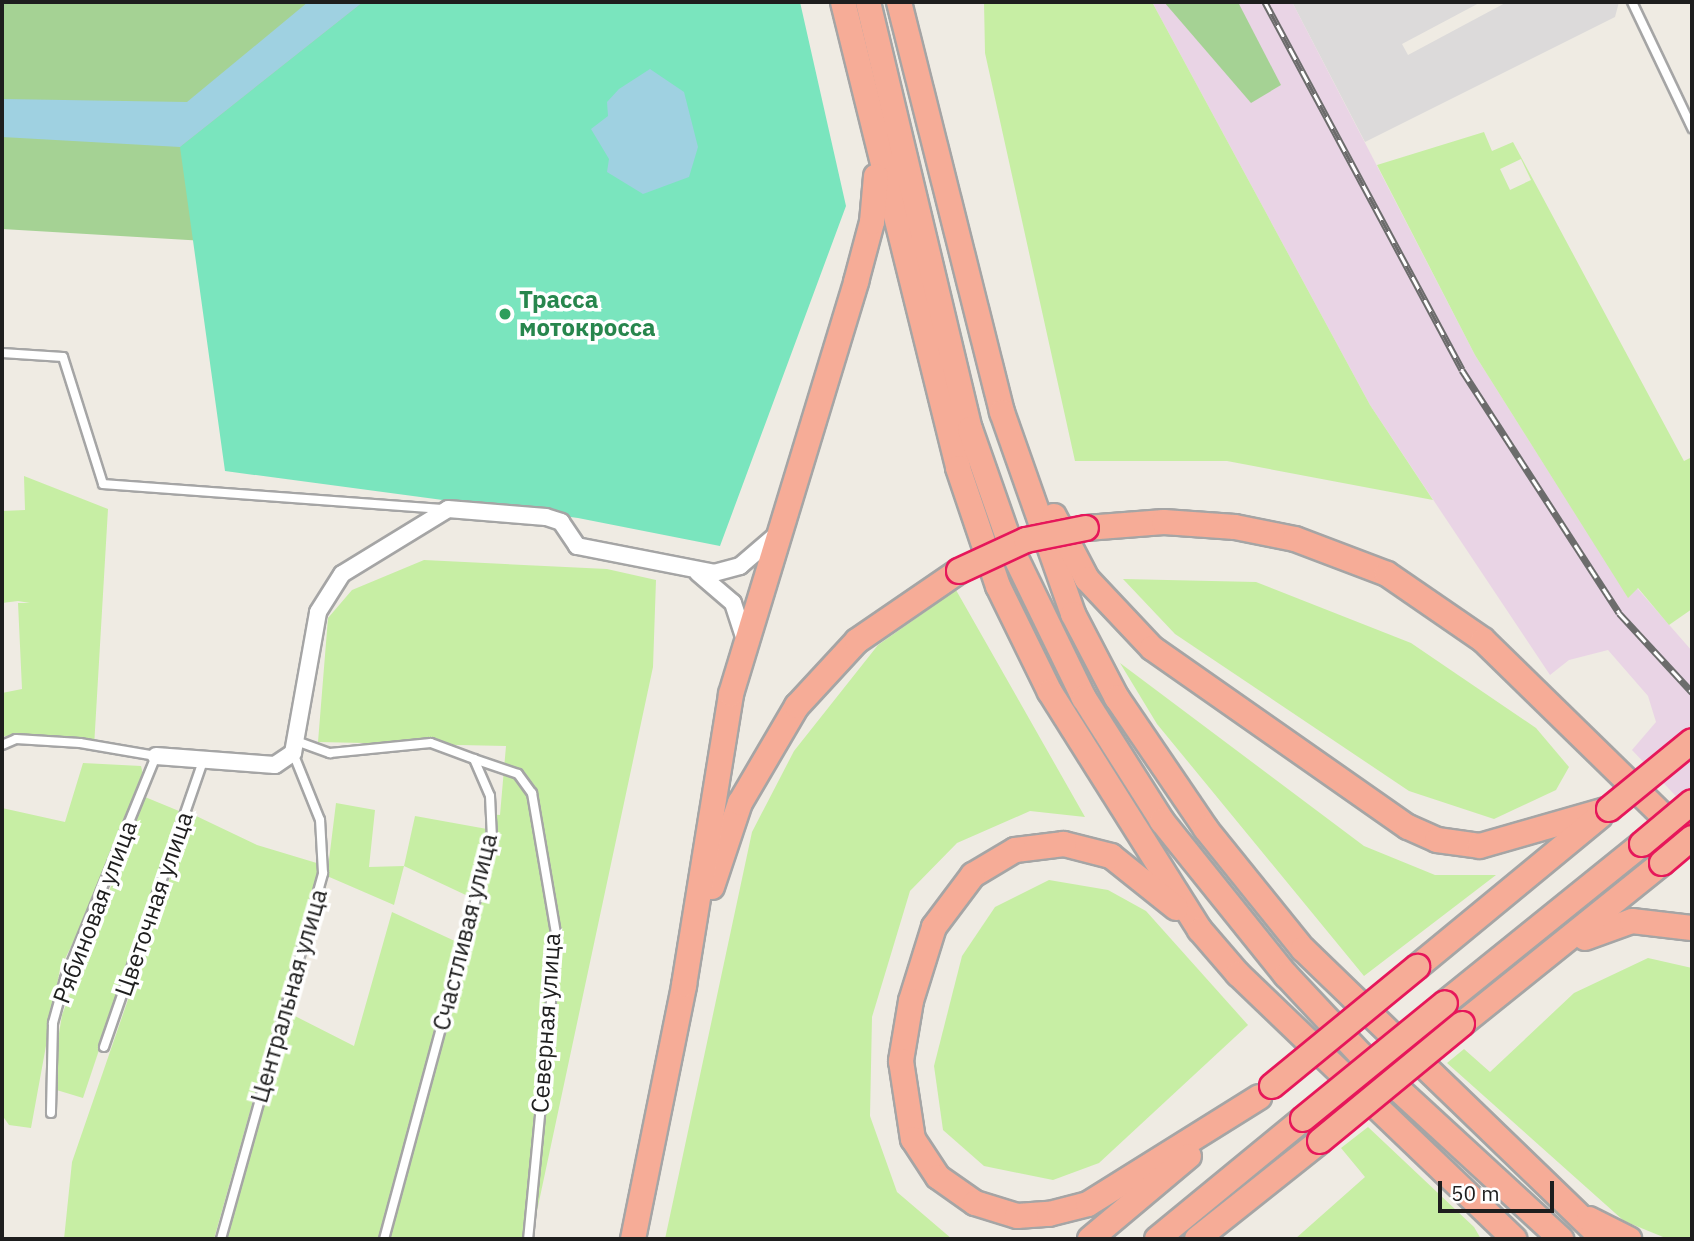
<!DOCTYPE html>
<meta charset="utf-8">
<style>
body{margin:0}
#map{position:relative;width:1694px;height:1241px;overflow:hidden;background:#efebe3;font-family:"IBM Plex Sans",sans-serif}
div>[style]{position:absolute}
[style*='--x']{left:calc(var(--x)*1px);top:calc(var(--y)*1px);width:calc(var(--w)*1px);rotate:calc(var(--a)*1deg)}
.residential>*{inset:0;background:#dcdada}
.industrial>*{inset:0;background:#e9d4e5}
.grass>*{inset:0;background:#c7eea4}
.forest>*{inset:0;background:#a5d294}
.pitch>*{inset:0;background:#7ae5be}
.water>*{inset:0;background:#9fd1e1}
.roads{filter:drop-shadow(2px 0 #a5a5a5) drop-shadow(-2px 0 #a5a5a5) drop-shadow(0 2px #a5a5a5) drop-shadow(0 -2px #a5a5a5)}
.service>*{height:8px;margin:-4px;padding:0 4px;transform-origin:4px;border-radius:4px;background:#fff}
.minor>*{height:16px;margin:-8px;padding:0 8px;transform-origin:8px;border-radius:8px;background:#fff}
.trunk>*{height:24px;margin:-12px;padding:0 12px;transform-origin:12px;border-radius:12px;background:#f6ac97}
.rail>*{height:7px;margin-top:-3.5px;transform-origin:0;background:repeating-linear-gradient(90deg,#fff 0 13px,#6c6c6c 0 26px);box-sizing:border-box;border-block:2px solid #6c6c6c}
.bridges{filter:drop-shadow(2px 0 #e6175a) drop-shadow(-2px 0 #e6175a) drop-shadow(0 2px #e6175a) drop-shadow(0 -2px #e6175a)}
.trunk-bridge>*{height:24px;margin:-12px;padding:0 12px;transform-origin:12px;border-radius:12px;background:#f6ac97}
.dots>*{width:19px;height:19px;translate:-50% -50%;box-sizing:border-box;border:4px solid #fff;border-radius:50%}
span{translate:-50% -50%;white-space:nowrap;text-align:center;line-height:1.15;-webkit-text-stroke:7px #fff;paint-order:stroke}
.leisure-label{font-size:24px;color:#27864d;font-weight:700}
.left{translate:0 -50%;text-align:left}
.street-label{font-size:24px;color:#1e1e1e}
.frame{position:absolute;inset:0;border:4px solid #1e1e1e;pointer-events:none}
.scale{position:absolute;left:1438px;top:1181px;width:116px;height:32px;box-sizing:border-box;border:4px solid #1e1e1e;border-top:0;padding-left:9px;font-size:21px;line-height:24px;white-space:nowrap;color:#1e1e1e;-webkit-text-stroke:5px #fff;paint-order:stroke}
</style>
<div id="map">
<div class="residential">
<i style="clip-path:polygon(1292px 2px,1481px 2px,1402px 44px,1408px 55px,1507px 2px,1619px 2px,1615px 17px,1365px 142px)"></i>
</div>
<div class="industrial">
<i style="clip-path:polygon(1152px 2px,1292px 2px,1475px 355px,1628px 597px,1637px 588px,1692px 651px,1692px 813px,1632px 750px,1656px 722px,1648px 696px,1608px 650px,1569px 660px,1550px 675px,1370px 405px)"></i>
</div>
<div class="grass">
<i style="clip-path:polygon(984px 2px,1152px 2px,1370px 405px,1433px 500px,1227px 461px,1075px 461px,985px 53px)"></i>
<i style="clip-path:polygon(evenodd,1484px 132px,1492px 151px,1513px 142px,1684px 461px,1692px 457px,1692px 609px,1669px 625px,1638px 588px,1628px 598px,1475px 355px,1377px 165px,1484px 132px,1521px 159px,1531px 180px,1510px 190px,1500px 169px,1521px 159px)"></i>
<i style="clip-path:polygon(24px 476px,108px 509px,94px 747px,47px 743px,47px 735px,2px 736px,2px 693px,22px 689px,18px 603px,30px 603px,18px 601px,2px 603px,2px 511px,25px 510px)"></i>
<i style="clip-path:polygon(424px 560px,607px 569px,656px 580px,653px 667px,531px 1239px,226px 1239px,289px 1013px,354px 1046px,392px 912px,457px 942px,470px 897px,404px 866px,394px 905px,327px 876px,336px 803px,375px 810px,369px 867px,404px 866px,415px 816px,487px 829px,487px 814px,500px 815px,506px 746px,318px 742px,328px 618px,352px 590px)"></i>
<i style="clip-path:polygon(1123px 579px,1256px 582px,1411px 643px,1536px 728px,1569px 767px,1556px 790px,1494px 819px,1409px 791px,1175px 634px)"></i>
<i style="clip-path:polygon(956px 590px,1085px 817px,1030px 811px,957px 843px,910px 891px,872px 1017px,870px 1116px,897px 1192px,952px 1239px,665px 1239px,752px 832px,794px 751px,878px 645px)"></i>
<i style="clip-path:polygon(1120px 663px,1364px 846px,1435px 875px,1496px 875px,1364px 976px,1157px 724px)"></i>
<i style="clip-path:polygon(83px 763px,141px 766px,143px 774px,104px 880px,60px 969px,31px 1128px,9px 1125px,2px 1115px,2px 808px,65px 822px)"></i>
<i style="clip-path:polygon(145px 797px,179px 811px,83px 1098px,50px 1088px,62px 1015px)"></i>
<i style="clip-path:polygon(192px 814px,257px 845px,320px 864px,214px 1239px,64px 1239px,72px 1162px)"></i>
<i style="clip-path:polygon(1049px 880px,1108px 890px,1146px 911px,1248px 1025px,1099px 1163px,1053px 1180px,984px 1166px,943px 1130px,934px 1066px,962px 956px,995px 907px)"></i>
<i style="clip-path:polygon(1648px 958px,1692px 968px,1692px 1239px,1668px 1239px,1624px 1221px,1447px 1063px,1464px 1049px,1490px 1072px,1574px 993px)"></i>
<i style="clip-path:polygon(1368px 1127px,1474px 1227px,1481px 1239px,1295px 1239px,1365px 1177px,1341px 1148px)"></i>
</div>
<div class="forest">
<i style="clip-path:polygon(2px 2px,455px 2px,205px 241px,2px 229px)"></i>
<i style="clip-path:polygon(1164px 2px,1238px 2px,1281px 85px,1251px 103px)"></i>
</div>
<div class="pitch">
<i style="clip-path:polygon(363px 2px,800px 2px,846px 206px,720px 546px,578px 518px,225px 471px,180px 147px)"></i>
</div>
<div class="water">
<i style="clip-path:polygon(308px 2px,363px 2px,180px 147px,2px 137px,2px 99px,187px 102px)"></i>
<i style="clip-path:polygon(650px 69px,684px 92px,698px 147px,689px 177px,643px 194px,607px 172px,609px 159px,591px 129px,608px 116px,607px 102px,619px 89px)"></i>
</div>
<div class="roads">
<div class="service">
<i style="--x:1632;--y:2;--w:140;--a:64.5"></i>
<i style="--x:2;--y:353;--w:61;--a:3.8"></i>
<i style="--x:63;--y:357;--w:133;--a:72.5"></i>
<i style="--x:103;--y:484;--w:343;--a:4.2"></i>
<i style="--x:299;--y:742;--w:33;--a:20"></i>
<i style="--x:330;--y:753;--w:101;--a:-5.7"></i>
<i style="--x:431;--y:743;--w:46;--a:20.4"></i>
<i style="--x:474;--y:759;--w:40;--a:66.6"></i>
<i style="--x:490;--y:796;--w:43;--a:87.3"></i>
<i style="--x:492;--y:839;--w:414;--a:105.1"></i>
<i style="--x:2;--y:745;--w:15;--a:-23"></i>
<i style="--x:16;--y:739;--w:64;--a:3.6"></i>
<i style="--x:80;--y:743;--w:77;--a:9.7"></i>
<i style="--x:156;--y:756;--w:241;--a:112.2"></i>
<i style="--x:65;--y:979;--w:46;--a:105.3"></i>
<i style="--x:53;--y:1023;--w:90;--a:91.3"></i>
<i style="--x:474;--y:759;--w:46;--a:18.8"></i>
<i style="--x:518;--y:774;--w:24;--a:54"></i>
<i style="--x:532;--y:793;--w:148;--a:80.3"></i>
<i style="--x:557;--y:939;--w:301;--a:95.5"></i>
<i style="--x:104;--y:1047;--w:303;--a:-70.9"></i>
<i style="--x:221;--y:1239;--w:380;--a:-74.4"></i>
<i style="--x:323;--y:873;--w:53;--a:-93.2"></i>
<i style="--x:320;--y:820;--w:72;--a:-111.9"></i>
</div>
<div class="minor">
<i style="--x:698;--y:573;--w:46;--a:40.6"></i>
<i style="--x:733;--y:603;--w:39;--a:72"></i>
<i style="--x:156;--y:756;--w:119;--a:4.3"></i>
<i style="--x:275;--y:765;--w:22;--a:-34"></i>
<i style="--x:293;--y:753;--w:143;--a:-79.9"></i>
<i style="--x:318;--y:612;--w:45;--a:-57.7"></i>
<i style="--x:342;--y:574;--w:124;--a:-31.5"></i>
<i style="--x:448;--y:509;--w:98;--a:4.7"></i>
<i style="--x:546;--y:517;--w:16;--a:18"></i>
<i style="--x:561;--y:522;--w:29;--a:56"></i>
<i style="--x:577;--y:546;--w:140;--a:11.1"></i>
<i style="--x:714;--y:573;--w:27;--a:-15"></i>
<i style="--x:740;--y:566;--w:48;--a:-40.7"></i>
</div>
<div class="trunk">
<i style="--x:843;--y:2;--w:480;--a:76.1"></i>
<i style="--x:958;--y:468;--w:125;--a:71.3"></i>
<i style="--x:998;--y:586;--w:118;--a:63.9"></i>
<i style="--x:1050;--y:692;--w:281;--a:57.8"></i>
<i style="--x:1200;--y:930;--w:58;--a:49.2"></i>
<i style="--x:1238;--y:974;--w:383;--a:43.8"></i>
<i style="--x:868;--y:2;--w:439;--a:76.6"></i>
<i style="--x:970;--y:429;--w:130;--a:70.7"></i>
<i style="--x:1013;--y:552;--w:162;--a:64.1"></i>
<i style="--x:1084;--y:698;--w:146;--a:57.6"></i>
<i style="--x:1162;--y:821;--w:198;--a:51.2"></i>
<i style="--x:1286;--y:975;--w:110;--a:46.8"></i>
<i style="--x:1361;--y:1055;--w:272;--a:42.6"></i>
<i style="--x:899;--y:2;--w:423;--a:75.9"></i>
<i style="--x:1002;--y:412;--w:214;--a:70.6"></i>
<i style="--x:1073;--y:614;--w:95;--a:62.4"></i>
<i style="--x:1117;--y:698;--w:158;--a:55.8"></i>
<i style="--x:1206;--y:829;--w:154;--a:51.1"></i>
<i style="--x:1303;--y:949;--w:417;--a:44"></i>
<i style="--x:1054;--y:516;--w:71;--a:62.4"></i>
<i style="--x:1087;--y:579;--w:95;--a:46.7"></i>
<i style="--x:1152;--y:648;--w:312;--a:35"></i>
<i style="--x:1408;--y:827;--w:32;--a:24"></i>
<i style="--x:1437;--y:840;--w:43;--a:7.9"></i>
<i style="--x:1480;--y:846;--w:134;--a:-16"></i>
<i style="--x:1086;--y:528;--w:78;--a:-4.4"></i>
<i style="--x:1164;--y:522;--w:71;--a:4"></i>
<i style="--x:1235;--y:527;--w:61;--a:11.3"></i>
<i style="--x:1295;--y:539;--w:98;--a:20.8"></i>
<i style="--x:1387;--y:574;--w:116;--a:34.5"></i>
<i style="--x:1483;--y:640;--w:292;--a:44.3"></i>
<i style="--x:712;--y:887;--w:89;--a:-71.6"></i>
<i style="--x:740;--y:803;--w:113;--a:-59.6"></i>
<i style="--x:797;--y:706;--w:88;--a:-47.3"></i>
<i style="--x:857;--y:641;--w:124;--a:-34.5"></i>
<i style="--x:1176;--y:908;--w:83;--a:-141.3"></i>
<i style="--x:1111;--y:856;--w:49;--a:-165.7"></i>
<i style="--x:1064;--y:844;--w:49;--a:173"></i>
<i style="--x:1015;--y:850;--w:49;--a:149.2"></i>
<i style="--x:973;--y:875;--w:65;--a:126.9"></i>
<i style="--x:934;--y:927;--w:77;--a:107.3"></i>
<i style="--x:911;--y:1001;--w:61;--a:99.5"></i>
<i style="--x:901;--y:1061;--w:79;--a:81.3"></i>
<i style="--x:913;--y:1139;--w:45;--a:56.7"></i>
<i style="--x:938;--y:1177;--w:45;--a:35.1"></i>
<i style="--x:975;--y:1203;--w:44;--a:17.2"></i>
<i style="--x:1017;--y:1216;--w:32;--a:-4"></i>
<i style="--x:1049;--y:1214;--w:40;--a:-14.4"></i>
<i style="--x:1088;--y:1204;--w:202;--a:-32"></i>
<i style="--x:1585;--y:938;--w:50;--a:-19.9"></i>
<i style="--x:1632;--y:921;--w:60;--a:6.7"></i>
<i style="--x:1417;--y:967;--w:237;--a:-39.5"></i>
<i style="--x:1445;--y:1003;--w:253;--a:-38.9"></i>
<i style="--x:1462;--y:1024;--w:257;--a:-38.8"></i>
<i style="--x:1589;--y:1219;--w:45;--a:26.6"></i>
<i style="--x:633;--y:1239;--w:259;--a:-78.6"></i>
<i style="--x:684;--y:985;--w:295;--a:-80.8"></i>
<i style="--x:731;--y:694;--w:431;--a:-73.1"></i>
<i style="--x:856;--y:282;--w:62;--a:-75.1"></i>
<i style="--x:872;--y:222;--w:46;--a:-85"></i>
<i style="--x:1090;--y:1239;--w:129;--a:-40"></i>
<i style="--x:1157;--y:1239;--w:189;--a:-39.4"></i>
<i style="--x:1197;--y:1239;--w:157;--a:-38.5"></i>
</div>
</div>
<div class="rail">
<i style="--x:1265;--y:2;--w:417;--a:61.8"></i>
<i style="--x:1462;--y:370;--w:289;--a:57.1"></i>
<i style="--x:1619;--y:613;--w:108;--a:47.3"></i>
</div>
<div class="bridges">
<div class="trunk-bridge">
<i style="--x:959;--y:571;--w:74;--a:-24.8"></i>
<i style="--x:1026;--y:540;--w:61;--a:-11.3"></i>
<i style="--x:1609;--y:809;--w:107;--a:-39.3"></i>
<i style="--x:1642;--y:844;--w:65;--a:-40"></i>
<i style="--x:1662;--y:863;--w:39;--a:-40"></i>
<i style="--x:1272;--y:1086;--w:188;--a:-39.4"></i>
<i style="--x:1303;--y:1119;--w:183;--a:-39.2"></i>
<i style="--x:1320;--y:1141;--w:184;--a:-39.5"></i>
</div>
</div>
<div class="dots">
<i style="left:505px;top:314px;background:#2e9e5b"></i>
</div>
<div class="leisure-label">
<span class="left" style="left:519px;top:314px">Трасса<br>мотокросса</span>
</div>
<div class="street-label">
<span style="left:154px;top:904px;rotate:-71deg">Цветочная улица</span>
<span style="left:95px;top:912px;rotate:-69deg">Рябиновая улица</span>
<span style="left:465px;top:932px;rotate:-76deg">Счастливая улица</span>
<span style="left:289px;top:996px;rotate:-74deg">Центральная улица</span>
<span style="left:546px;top:1023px;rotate:-86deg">Северная улица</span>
</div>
<div class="frame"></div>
<div class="scale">50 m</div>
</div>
